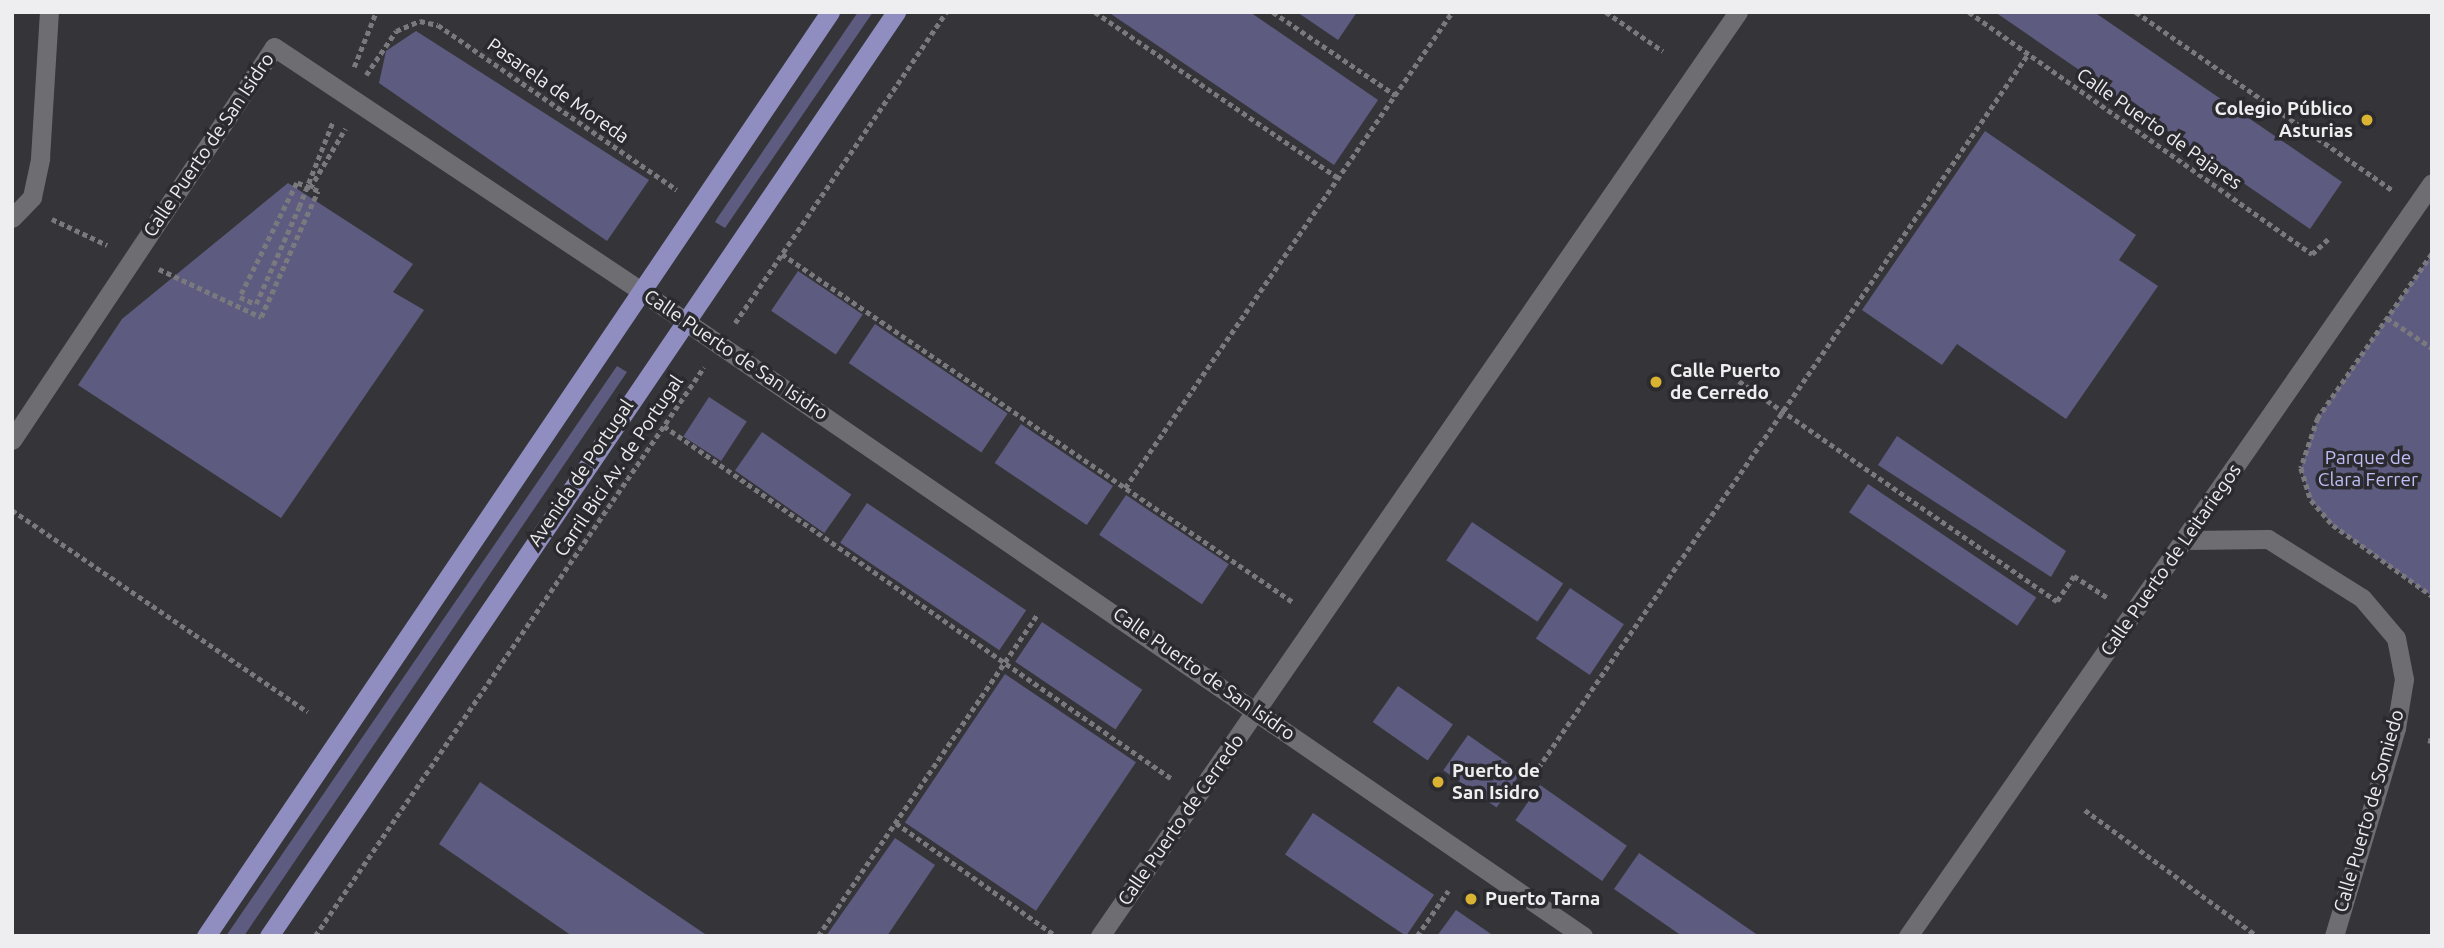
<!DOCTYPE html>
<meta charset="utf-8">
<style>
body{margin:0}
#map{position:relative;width:2444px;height:948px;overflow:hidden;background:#353539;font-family:Ubuntu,sans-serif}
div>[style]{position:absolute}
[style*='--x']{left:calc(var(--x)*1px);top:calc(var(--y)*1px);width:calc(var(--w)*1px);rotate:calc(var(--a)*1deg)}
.green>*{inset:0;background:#5d5c80;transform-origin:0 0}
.path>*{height:4.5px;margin-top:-2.25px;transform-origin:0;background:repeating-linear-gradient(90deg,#7a7a7e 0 5px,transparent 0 8.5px)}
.pedestrian>*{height:19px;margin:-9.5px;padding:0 9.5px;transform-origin:9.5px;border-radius:9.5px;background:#6e6e72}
.minor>*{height:19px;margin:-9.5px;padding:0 9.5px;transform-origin:9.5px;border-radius:9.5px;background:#6e6e72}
.primary>*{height:19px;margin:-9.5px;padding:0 9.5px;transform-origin:9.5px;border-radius:9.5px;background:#908ec0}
.dots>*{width:19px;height:19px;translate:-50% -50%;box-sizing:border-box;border:4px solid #2b2b2f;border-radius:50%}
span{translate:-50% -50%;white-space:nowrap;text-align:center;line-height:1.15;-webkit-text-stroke:7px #2b2b2f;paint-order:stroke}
.street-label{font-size:19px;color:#eeeef1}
.poi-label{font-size:19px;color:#eeeef1;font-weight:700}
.right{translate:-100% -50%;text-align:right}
.left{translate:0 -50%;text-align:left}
.park-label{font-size:19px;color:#bfbef7}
.frame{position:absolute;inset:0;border:14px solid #eeeef1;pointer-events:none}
</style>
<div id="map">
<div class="green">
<i style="clip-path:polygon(858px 12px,873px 12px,725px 228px,715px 222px,718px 217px)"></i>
<i style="clip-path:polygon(1108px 12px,1250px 12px,1378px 100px,1334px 165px)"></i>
<i style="clip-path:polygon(1297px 12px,1357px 12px,1338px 40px)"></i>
<i style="clip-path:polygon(1995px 12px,2094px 12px,2342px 182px,2310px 229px)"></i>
<i style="clip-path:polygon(416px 31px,649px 180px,607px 241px,379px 83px,386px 51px)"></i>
<i style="clip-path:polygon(1985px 131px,2136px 235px,2119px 260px,2158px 286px,2066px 419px,1957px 344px,1942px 365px,1862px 310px)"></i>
<i style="clip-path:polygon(288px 183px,413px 264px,393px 292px,424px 310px,281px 518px,78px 385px,122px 319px)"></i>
<i style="clip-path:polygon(2432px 254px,2432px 596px,2333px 525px,2311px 500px,2301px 468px,2318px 418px)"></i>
<i style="left:798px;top:271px;width:78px;height:48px;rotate:34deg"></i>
<i style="left:875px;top:324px;width:160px;height:47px;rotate:34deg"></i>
<i style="clip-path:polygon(617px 366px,627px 372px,244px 936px,226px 936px)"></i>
<i style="left:709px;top:397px;width:45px;height:47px;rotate:33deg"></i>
<i style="left:1021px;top:424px;width:111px;height:47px;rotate:34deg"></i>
<i style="left:762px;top:432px;width:109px;height:47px;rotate:35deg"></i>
<i style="clip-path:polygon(1897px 436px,2066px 551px,2051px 577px,1878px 465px)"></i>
<i style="left:1868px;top:484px;width:203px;height:34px;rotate:34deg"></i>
<i style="left:1126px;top:495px;width:124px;height:48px;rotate:34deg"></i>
<i style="left:867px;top:503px;width:192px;height:48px;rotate:34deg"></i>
<i style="left:1472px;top:522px;width:110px;height:46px;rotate:34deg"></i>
<i style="left:1570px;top:588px;width:65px;height:61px;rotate:34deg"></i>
<i style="left:1042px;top:622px;width:121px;height:48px;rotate:34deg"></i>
<i style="left:1005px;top:674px;width:158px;height:179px;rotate:34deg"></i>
<i style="left:1398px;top:686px;width:67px;height:44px;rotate:35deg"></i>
<i style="left:1468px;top:735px;width:65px;height:43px;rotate:35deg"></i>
<i style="clip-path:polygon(480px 782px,708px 936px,572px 936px,439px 844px)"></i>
<i style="left:1540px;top:785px;width:106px;height:43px;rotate:35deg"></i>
<i style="left:1313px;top:813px;width:146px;height:50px;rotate:34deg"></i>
<i style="clip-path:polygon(895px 838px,935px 865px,887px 936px,826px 936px)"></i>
<i style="clip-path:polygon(1639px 853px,1759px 936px,1682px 936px,1614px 889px)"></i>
<i style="clip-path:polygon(1456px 910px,1494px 936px,1437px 936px)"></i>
</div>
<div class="path">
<i style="--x:1095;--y:12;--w:294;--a:34.3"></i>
<i style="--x:1273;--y:12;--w:148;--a:34.2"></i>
<i style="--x:1606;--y:12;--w:69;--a:34.4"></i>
<i style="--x:1969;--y:12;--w:420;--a:35.2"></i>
<i style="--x:2312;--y:254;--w:25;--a:-43"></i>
<i style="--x:2136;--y:12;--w:314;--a:34.8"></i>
<i style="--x:354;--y:67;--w:59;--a:-68.2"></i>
<i style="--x:366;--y:75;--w:53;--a:-55.7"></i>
<i style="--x:396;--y:31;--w:26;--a:-23"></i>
<i style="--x:420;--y:21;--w:18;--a:13"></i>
<i style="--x:438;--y:25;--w:290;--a:34.6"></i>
<i style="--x:310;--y:188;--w:69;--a:-59.3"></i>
<i style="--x:52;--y:219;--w:61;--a:25.3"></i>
<i style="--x:782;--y:254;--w:618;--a:34.26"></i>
<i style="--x:2432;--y:254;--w:200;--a:124.8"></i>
<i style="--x:2318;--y:418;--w:53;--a:108.8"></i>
<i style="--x:2301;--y:468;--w:34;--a:73"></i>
<i style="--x:2311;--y:500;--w:33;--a:49"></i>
<i style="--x:2333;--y:525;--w:122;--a:35.6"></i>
<i style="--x:159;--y:269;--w:113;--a:25.2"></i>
<i style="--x:261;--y:317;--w:138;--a:-65.7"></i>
<i style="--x:318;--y:191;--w:22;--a:-159"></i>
<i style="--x:297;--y:183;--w:127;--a:116.6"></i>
<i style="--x:240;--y:297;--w:17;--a:24"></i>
<i style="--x:256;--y:304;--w:106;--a:-66.1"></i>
<i style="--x:299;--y:207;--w:92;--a:-68.4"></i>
<i style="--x:2387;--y:318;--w:54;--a:33.7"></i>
<i style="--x:735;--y:323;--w:376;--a:-55.8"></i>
<i style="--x:1739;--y:381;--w:387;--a:34.7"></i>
<i style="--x:2057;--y:601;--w:30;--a:-56"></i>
<i style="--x:2074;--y:576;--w:40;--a:32.9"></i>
<i style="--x:664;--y:426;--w:619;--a:34.79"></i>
<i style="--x:1125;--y:488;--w:577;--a:-55.51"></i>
<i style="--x:12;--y:510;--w:358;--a:34.3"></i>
<i style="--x:2428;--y:740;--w:4;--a:14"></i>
<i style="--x:1538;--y:768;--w:866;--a:-55.54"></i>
<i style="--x:2085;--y:810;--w:213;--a:36.2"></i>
<i style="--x:896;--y:823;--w:196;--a:35.2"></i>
<i style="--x:315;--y:936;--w:689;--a:-55.64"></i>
<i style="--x:818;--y:936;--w:390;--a:-55.7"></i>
<i style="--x:1417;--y:936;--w:55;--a:-55.4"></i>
</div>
<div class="pedestrian">
<i style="--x:12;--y:440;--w:472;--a:-56.3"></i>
<i style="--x:274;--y:47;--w:441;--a:33.6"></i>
</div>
<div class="minor">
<i style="--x:12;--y:218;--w:29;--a:-46"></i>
<i style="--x:32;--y:197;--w:40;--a:-78"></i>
<i style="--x:40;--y:158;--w:146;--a:-86.5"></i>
<i style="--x:641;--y:291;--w:1142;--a:34.4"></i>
<i style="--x:2186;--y:540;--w:82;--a:-0.7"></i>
<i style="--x:2268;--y:539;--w:111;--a:32.1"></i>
<i style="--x:2362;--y:598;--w:52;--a:49.6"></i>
<i style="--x:2396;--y:638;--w:42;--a:79"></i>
<i style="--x:2404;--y:679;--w:50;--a:99.3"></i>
<i style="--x:2396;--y:728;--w:217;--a:106.6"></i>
<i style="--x:1100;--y:936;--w:1123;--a:-55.38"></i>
<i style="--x:1908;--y:936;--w:917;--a:-55.17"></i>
</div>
<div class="primary">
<i style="--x:206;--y:936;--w:1115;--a:-55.97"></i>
<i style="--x:269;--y:936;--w:1117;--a:-55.84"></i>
</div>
<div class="dots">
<i style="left:2367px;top:120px;background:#dab333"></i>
<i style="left:1656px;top:382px;background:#dab333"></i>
<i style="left:1438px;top:782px;background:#dab333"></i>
<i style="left:1471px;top:899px;background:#dab333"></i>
</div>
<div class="street-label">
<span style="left:558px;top:91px;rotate:35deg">Pasarela de Moreda</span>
<span style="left:2159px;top:129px;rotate:35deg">Calle Puerto de Pajares</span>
<span style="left:209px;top:145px;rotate:-56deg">Calle Puerto de San Isidro</span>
<span style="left:736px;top:355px;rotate:34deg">Calle Puerto de San Isidro</span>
<span style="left:619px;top:466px;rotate:-56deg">Carril Bici Av. de Portugal</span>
<span style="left:581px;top:473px;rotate:-56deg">Avenida de Portugal</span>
<span style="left:2171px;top:560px;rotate:-55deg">Calle Puerto de Leitariegos</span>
<span style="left:1204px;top:674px;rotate:35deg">Calle Puerto de San Isidro</span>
<span style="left:2369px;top:811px;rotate:-74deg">Calle Puerto de Somiedo</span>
<span style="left:1181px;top:820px;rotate:-55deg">Calle Puerto de Cerredo</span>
</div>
<div class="poi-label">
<span class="right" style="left:2353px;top:120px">Colegio Público<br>Asturias</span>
<span class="left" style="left:1670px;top:382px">Calle Puerto<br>de Cerredo</span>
<span class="left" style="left:1452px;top:782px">Puerto de<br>San Isidro</span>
<span class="left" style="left:1485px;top:899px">Puerto Tarna</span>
</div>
<div class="park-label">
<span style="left:2368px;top:469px">Parque de<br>Clara Ferrer</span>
</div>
<div class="frame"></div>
</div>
